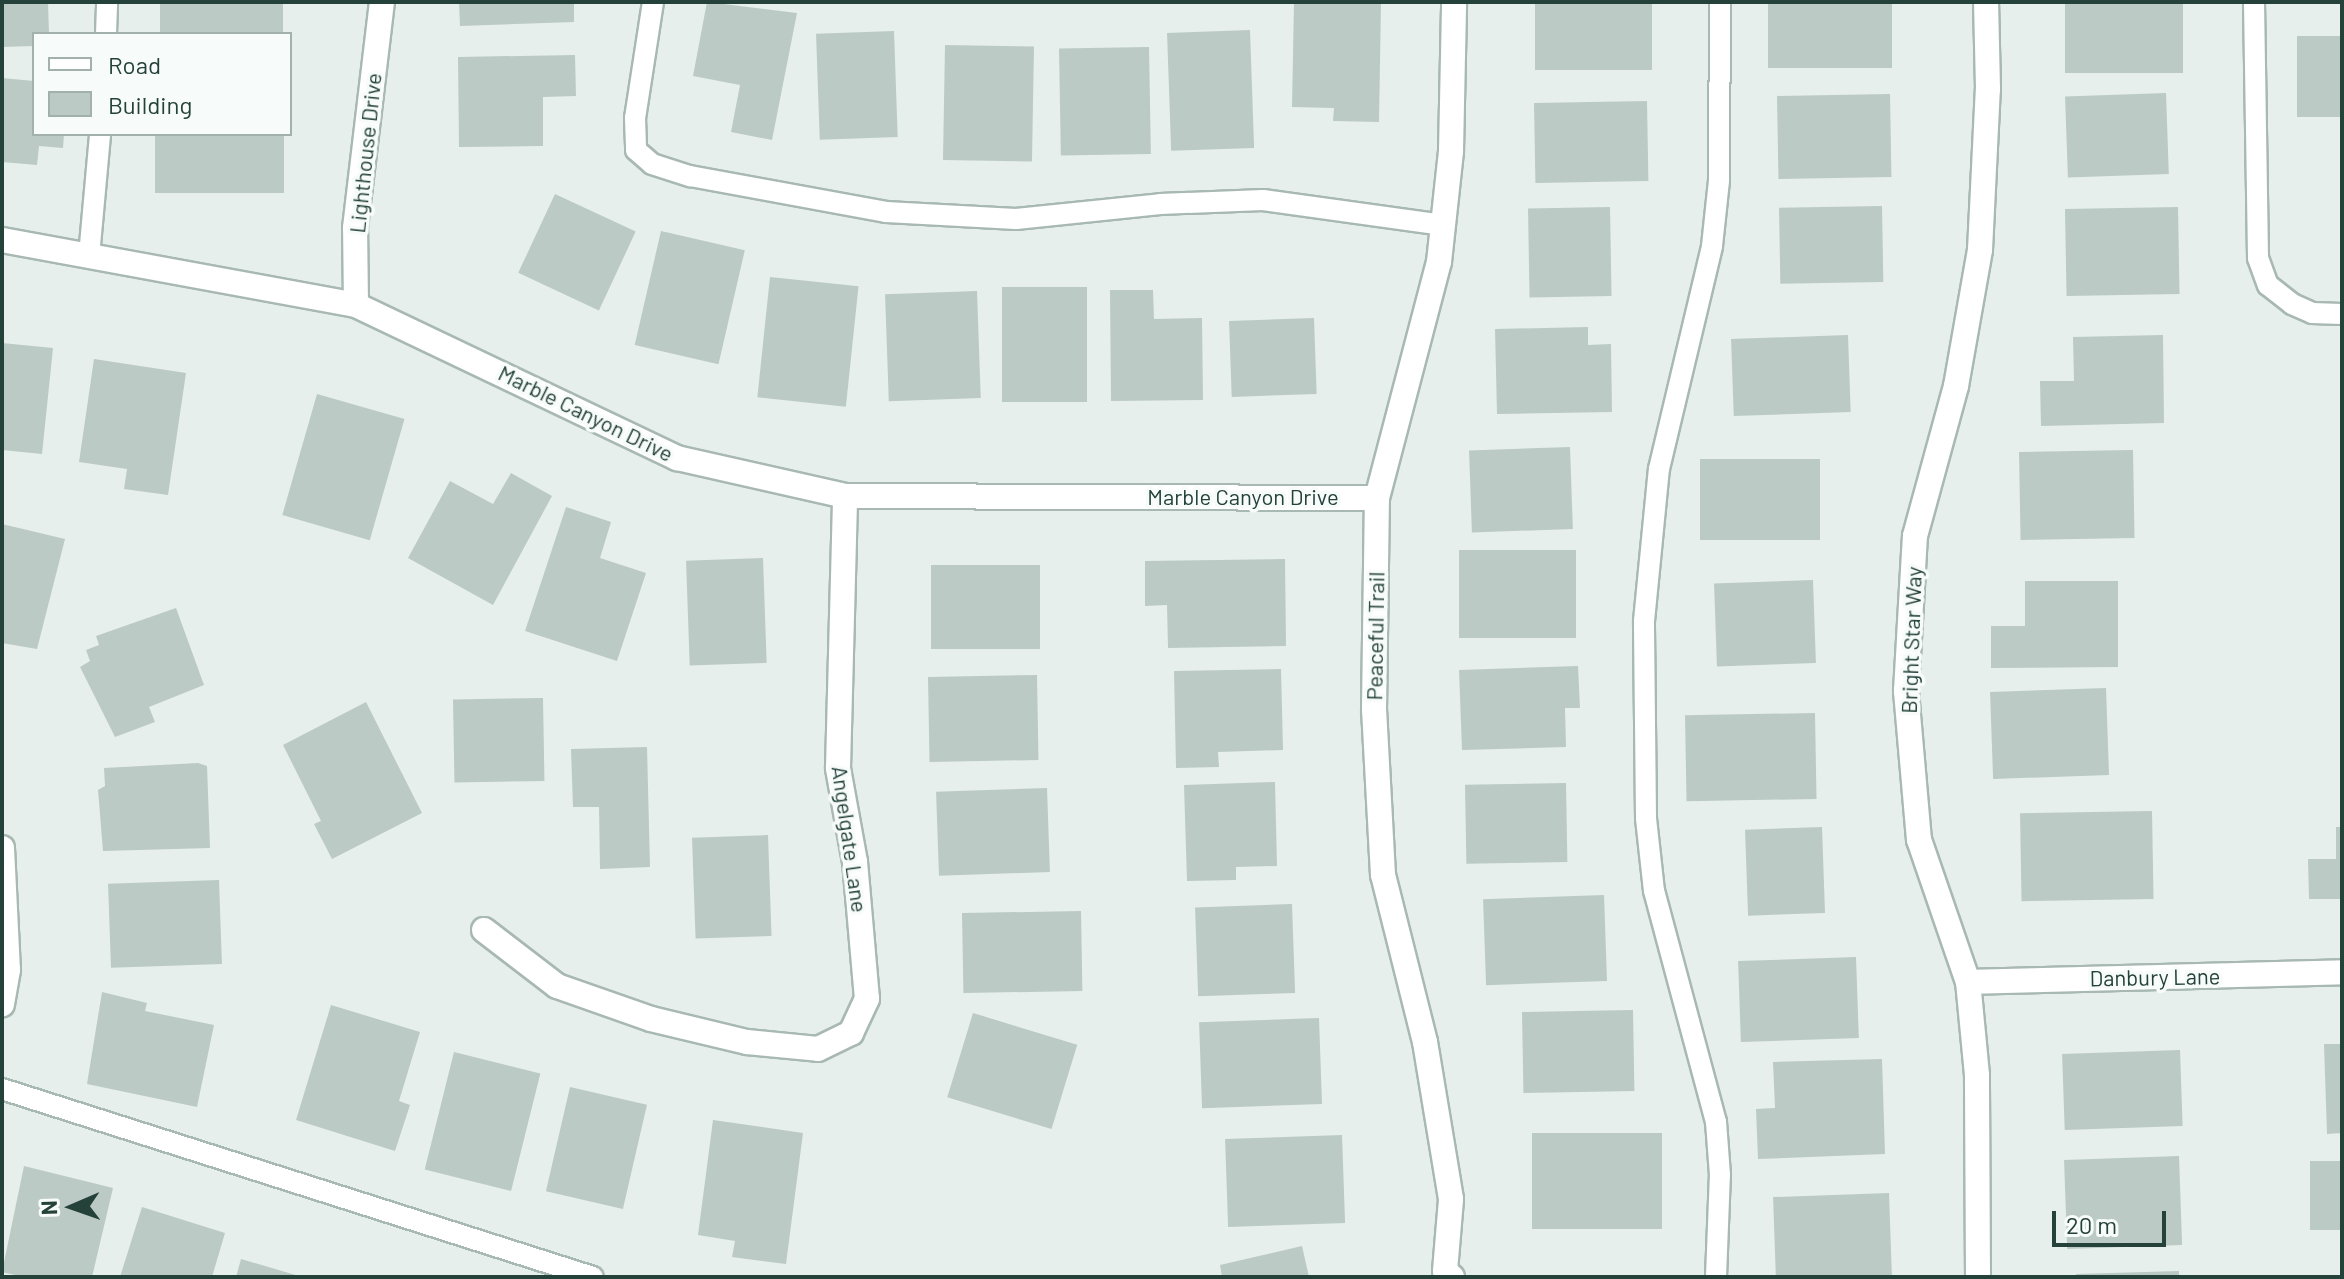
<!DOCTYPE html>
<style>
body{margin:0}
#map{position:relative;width:2344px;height:1279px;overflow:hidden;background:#e6efeb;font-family:Barlow,sans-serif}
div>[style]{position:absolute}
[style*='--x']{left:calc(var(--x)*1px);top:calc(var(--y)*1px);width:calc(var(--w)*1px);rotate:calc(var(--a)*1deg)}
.building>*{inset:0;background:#bbcac4;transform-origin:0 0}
.roads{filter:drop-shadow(2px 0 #a8b8b2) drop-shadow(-2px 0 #a8b8b2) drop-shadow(0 2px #a8b8b2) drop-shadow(0 -2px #a8b8b2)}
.lane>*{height:20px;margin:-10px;padding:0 10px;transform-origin:10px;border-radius:10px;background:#fff}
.street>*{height:24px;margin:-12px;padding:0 12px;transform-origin:12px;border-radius:12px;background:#fff}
span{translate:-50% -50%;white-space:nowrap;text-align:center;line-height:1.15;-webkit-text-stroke:7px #f7fbf9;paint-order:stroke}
.street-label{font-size:22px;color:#24423a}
.frame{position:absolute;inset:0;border:4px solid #24423a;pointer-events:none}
.legend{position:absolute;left:32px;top:32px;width:260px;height:104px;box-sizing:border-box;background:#f7fbf9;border:2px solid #a3b1ad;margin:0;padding:10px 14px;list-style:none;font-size:24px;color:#24423a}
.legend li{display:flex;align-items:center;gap:16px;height:40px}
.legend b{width:40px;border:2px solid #a3b1ad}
.north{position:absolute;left:32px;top:1167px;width:80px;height:80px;-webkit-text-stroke:6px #f7fbf9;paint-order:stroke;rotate:268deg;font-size:22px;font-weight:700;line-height:32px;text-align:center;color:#24423a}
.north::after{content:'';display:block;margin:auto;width:28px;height:36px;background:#24423a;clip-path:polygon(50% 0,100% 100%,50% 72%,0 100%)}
.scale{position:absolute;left:2052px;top:1211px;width:114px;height:36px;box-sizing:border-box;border:4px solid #24423a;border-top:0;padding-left:10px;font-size:24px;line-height:28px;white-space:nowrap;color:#24423a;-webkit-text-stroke:6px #f7fbf9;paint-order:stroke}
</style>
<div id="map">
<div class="building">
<i style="clip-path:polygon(2px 2px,48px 2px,49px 34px,34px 34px,34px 46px,2px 47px)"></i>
<i style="left:160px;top:2px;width:123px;height:32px"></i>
<i style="clip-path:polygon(459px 2px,574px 2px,574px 22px,460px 26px)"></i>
<i style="clip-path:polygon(707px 2px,797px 13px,772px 140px,731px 132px,740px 85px,693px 76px)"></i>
<i style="clip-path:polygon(1294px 2px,1381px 2px,1379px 122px,1333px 121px,1334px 108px,1292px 107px)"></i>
<i style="left:1535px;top:2px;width:117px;height:68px"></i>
<i style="left:1768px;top:2px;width:124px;height:66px"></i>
<i style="left:2065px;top:2px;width:118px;height:71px"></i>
<i style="left:1250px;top:30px;width:118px;height:83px;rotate:88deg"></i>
<i style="left:894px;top:31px;width:106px;height:78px;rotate:88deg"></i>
<i style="left:2342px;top:36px;width:81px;height:45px;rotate:90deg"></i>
<i style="left:945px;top:45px;width:89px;height:115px;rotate:1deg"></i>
<i style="left:1149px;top:47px;width:107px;height:90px;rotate:89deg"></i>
<i style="clip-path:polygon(575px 55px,576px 96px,543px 97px,543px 146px,459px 147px,458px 57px)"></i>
<i style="clip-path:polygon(2px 78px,34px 81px,34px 134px,64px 134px,63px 148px,39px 146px,37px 165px,2px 162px)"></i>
<i style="left:2166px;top:93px;width:81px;height:101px;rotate:88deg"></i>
<i style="left:1890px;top:94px;width:83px;height:113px;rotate:89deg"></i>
<i style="left:1647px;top:101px;width:80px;height:113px;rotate:89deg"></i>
<i style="left:155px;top:134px;width:129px;height:59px"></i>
<i style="left:555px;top:194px;width:89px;height:87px;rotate:25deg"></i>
<i style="left:1882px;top:206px;width:76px;height:103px;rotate:89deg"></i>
<i style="left:1610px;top:207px;width:89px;height:82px;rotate:89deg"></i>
<i style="left:2178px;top:207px;width:87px;height:113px;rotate:89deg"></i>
<i style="left:661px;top:231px;width:86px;height:117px;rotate:13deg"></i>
<i style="left:770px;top:277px;width:89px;height:121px;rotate:6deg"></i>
<i style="left:1087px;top:287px;width:115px;height:85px;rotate:90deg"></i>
<i style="clip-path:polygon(1110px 290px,1153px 290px,1154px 319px,1202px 318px,1203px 400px,1111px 401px)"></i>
<i style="left:977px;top:291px;width:107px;height:92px;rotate:88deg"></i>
<i style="left:1314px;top:318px;width:76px;height:85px;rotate:88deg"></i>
<i style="clip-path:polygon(1588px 327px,1588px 345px,1611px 344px,1612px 412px,1497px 414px,1495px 329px)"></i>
<i style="left:1848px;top:335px;width:77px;height:117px;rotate:88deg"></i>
<i style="clip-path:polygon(2163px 335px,2164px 423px,2041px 426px,2040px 381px,2074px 381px,2073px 337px)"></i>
<i style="clip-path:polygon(2px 343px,53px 348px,42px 454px,2px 450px)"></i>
<i style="clip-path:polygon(94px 359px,186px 373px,168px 495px,124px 489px,127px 469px,79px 462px)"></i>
<i style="left:317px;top:394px;width:91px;height:126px;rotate:16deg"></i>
<i style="left:1570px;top:447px;width:82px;height:101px;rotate:88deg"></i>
<i style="left:2133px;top:450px;width:88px;height:114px;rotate:89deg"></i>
<i style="left:1700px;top:459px;width:120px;height:81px"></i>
<i style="clip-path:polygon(511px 473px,552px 496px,493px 605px,408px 558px,450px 481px,493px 504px)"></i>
<i style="clip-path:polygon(566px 507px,611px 522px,600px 558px,646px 573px,617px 661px,525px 631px)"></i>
<i style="clip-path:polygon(2px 524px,65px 539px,37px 649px,2px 643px)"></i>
<i style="left:1576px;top:550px;width:88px;height:117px;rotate:90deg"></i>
<i style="left:763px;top:558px;width:105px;height:77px;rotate:88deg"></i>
<i style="clip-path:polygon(1285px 559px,1286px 646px,1168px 648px,1167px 605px,1145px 606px,1145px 561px)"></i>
<i style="left:931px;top:565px;width:109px;height:84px"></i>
<i style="left:1813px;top:580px;width:83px;height:99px;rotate:88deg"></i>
<i style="clip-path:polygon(2025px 581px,2118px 581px,2118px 667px,1991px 668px,1991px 626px,2025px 626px)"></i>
<i style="clip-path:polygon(176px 608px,204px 685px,149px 707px,155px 722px,115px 737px,80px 667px,90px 661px,86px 650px,99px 645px,96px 636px)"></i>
<i style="clip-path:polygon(1578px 666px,1580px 708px,1565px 708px,1566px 747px,1462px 750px,1459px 670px)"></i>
<i style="clip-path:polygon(1281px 669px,1283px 750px,1218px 752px,1219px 767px,1176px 768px,1174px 671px)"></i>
<i style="left:1037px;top:675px;width:85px;height:109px;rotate:89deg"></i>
<i style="left:2106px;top:688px;width:87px;height:116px;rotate:88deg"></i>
<i style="left:543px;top:698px;width:83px;height:90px;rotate:89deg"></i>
<i style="clip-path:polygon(366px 702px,422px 813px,332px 859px,314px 824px,321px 821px,283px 745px)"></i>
<i style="left:1815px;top:713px;width:86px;height:130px;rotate:89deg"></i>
<i style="clip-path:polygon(647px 747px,650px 867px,600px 869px,599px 807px,573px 807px,571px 749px)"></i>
<i style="clip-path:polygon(198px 763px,207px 766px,210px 848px,103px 851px,98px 790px,105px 786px,104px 768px)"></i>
<i style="clip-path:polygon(1275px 782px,1277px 866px,1236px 867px,1236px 880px,1187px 881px,1184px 785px)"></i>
<i style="left:1566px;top:783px;width:79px;height:101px;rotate:89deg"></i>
<i style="left:1047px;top:788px;width:84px;height:111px;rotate:88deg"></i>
<i style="left:2152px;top:811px;width:88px;height:132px;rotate:89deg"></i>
<i style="left:1822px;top:827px;width:86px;height:77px;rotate:88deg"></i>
<i style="clip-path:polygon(2336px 827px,2342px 827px,2342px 899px,2309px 899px,2308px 859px,2336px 859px)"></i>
<i style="left:768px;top:835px;width:101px;height:76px;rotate:88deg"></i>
<i style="left:219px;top:880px;width:84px;height:111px;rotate:88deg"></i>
<i style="left:1604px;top:895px;width:86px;height:121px;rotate:88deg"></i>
<i style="left:1292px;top:904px;width:89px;height:97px;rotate:88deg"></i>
<i style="left:1081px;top:911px;width:80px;height:119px;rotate:89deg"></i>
<i style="left:1856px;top:957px;width:81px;height:118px;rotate:88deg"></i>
<i style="clip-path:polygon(102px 992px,147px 1003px,145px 1011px,214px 1025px,197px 1107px,87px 1084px)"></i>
<i style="clip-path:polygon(331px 1005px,420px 1032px,399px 1101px,410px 1105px,395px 1151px,296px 1120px)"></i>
<i style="left:1633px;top:1010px;width:81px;height:111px;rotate:89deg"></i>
<i style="left:973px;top:1013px;width:109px;height:88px;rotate:17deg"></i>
<i style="left:1319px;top:1018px;width:86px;height:120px;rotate:88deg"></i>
<i style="clip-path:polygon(2324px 1044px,2342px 1044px,2342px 1133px,2327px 1134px)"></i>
<i style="left:2180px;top:1050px;width:76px;height:118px;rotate:88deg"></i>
<i style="left:454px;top:1052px;width:89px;height:121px;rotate:14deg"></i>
<i style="clip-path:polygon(1882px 1059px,1885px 1154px,1758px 1159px,1756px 1109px,1775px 1108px,1773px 1062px)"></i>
<i style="left:570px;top:1087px;width:79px;height:107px;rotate:13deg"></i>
<i style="clip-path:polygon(713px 1120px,803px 1133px,786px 1264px,732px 1257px,735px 1241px,698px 1235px)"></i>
<i style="left:1532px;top:1133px;width:130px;height:96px"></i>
<i style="left:1342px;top:1135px;width:88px;height:117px;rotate:88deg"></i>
<i style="left:2179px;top:1156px;width:89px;height:115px;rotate:88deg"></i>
<i style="left:2342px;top:1161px;width:69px;height:32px;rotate:90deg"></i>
<i style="clip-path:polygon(24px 1166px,113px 1188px,92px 1277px,24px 1277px,2px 1272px)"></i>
<i style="left:1889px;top:1193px;width:84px;height:116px;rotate:88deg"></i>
<i style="clip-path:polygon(142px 1207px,225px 1233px,212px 1277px,120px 1277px)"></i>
<i style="clip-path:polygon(1302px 1246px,1309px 1277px,1222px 1277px,1220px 1265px)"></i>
<i style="clip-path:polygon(241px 1259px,299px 1276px,299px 1277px,236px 1277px)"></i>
<i style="clip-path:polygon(2179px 1271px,2179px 1277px,2076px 1277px,2076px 1274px)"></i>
</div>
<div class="roads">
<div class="lane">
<i style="--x:653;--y:2;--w:117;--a:98.8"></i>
<i style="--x:635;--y:118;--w:32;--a:88"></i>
<i style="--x:636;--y:150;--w:21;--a:41"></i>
<i style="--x:652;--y:164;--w:40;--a:18"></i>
<i style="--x:690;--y:176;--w:199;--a:10.4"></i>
<i style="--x:886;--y:212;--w:130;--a:3.1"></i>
<i style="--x:1016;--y:219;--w:145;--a:-5.9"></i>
<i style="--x:1160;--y:204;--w:103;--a:-2.2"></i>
<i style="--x:1263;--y:200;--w:182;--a:7.9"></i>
<i style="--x:2254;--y:2;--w:256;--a:89.1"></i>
<i style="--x:2258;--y:258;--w:29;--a:70"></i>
<i style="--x:2268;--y:285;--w:31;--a:38"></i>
<i style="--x:2292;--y:304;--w:22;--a:24"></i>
<i style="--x:2312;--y:313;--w:30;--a:2"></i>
<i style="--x:106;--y:34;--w:32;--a:-88"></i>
<i style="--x:89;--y:256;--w:122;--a:-84.8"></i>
<i style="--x:2;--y:1089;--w:620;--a:17.65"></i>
<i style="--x:1716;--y:1277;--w:102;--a:-87.8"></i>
<i style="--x:1720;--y:1175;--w:53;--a:-94.3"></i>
<i style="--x:1716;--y:1122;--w:239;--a:-105"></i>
<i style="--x:1654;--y:891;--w:73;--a:-96.3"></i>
<i style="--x:1646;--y:818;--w:197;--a:-90.6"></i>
<i style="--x:1644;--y:621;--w:153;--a:-84.4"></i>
<i style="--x:1659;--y:469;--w:229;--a:-76.6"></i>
<i style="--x:1712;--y:246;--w:65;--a:-83.9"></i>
<i style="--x:1719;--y:181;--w:179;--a:-89.7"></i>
</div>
<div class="street">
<i style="--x:2;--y:240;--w:360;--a:10.4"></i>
<i style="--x:356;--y:305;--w:356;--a:25.5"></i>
<i style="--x:677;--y:458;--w:172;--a:12.7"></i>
<i style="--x:845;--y:496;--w:532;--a:0.22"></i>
<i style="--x:356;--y:305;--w:77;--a:-90.7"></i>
<i style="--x:355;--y:228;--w:228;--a:-83.2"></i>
<i style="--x:2;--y:848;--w:122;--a:87.2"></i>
<i style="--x:8;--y:970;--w:35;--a:100"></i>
<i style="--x:484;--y:930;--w:92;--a:37.5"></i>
<i style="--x:557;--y:986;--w:100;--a:19.3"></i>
<i style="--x:651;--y:1019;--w:99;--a:13.5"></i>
<i style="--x:747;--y:1042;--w:71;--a:5.6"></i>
<i style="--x:818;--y:1049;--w:37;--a:-26"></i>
<i style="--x:851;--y:1033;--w:38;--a:-65"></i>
<i style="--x:867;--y:999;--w:138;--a:-95"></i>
<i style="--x:855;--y:862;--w:96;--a:-100.3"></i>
<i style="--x:838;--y:768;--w:272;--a:-88.5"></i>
<i style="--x:1968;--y:982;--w:374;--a:-1.5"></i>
<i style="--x:1452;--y:1277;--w:9;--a:-139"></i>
<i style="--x:1445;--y:1271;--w:72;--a:-85.2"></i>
<i style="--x:1451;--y:1199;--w:159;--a:-99.4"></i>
<i style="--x:1425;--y:1042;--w:172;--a:-104.1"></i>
<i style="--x:1383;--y:875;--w:166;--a:-93.1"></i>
<i style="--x:1374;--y:709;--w:211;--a:-89.2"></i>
<i style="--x:1377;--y:498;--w:244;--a:-75.3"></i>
<i style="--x:1439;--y:262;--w:112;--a:-83.8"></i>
<i style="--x:1451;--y:151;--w:149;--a:-88.8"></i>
<i style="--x:1978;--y:1277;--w:202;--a:-90.3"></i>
<i style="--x:1977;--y:1075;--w:93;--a:-95.5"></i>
<i style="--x:1968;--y:982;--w:150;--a:-109"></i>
<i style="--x:1919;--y:840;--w:150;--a:-95"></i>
<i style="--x:1906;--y:691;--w:155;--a:-86.7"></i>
<i style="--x:1915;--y:536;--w:156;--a:-74.7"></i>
<i style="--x:1956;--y:386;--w:138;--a:-80"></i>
<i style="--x:1980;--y:250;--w:161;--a:-87.2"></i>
<i style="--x:1988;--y:89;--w:87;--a:-91.3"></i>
</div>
</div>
<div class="street-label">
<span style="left:365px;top:153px;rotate:-84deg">Lighthouse Drive</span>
<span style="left:586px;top:413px;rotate:26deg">Marble Canyon Drive</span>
<span style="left:1243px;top:497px">Marble Canyon Drive</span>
<span style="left:1375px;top:636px;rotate:-89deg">Peaceful Trail</span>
<span style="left:1911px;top:640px;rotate:-88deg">Bright Star Way</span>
<span style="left:850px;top:839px;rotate:82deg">Angelgate Lane</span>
<span style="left:2155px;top:977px;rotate:-1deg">Danbury Lane</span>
</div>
<div class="frame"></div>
<ul class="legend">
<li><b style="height:10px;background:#fff"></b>Road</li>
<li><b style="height:22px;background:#bbcac4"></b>Building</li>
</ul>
<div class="north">N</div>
<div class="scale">20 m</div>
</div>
